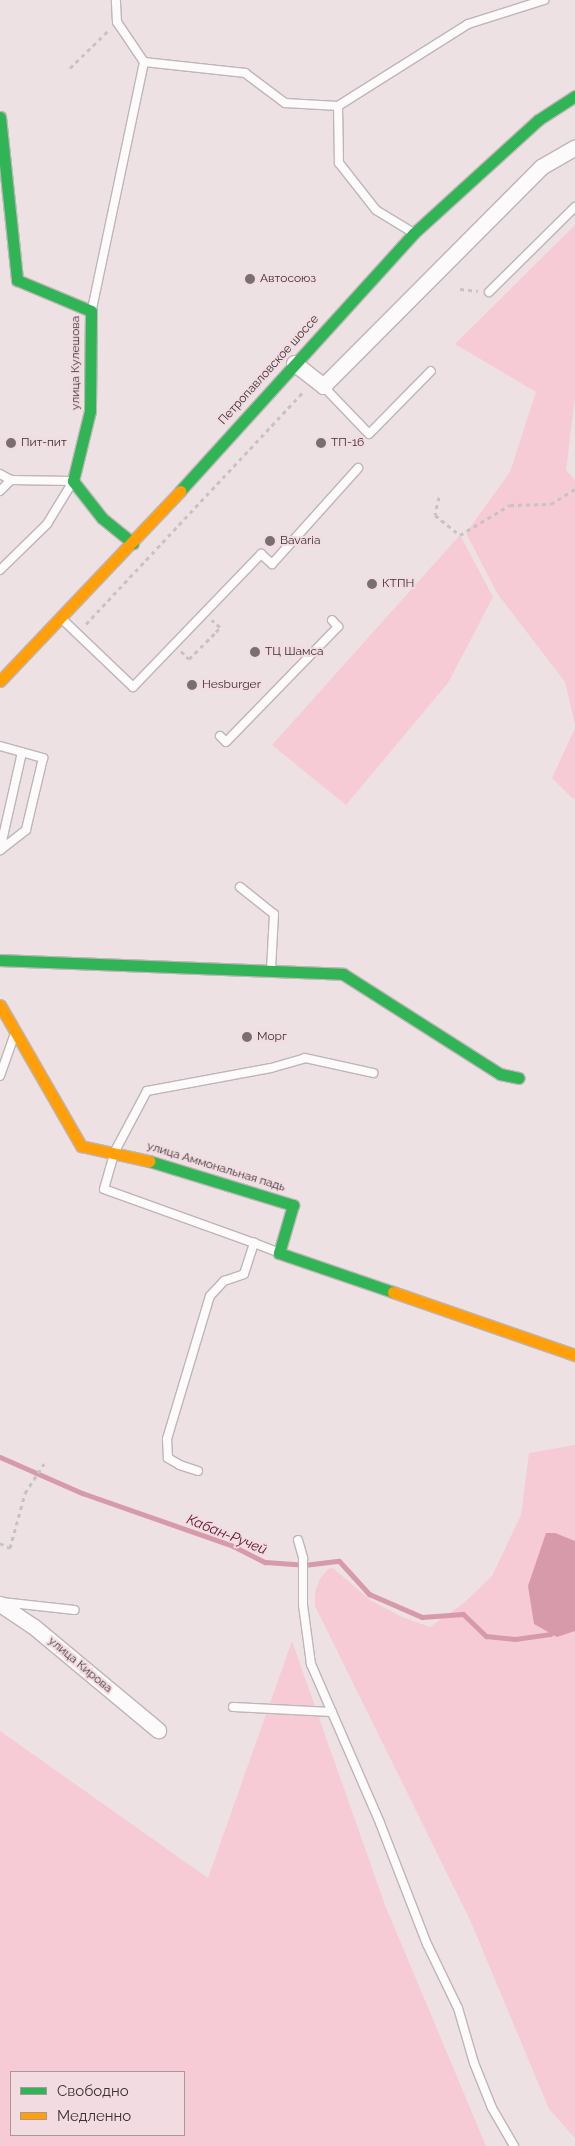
<!DOCTYPE html>
<meta charset="utf-8">
<style>
body{margin:0}
#map{position:relative;width:575px;height:2146px;overflow:hidden;background:#ede1e4;font-family:Raleway,sans-serif}
div>[style]{position:absolute}
[style*='--x']{left:calc(var(--x)*1px);top:calc(var(--y)*1px);width:calc(var(--w)*1px);rotate:calc(var(--a)*1deg)}
.green>*{inset:0;background:#f6cbd6}
.water>*{inset:0;background:#d69aab}
.stream>*{height:5px;margin:-2.5px;padding:0 2.5px;transform-origin:2.5px;border-radius:2.5px;background:#d69aab}
.path>*{height:3px;margin-top:-1.5px;transform-origin:0;background:repeating-linear-gradient(90deg,#c8c2c4 0 4px,transparent 0 8px)}
.roads{filter:drop-shadow(1px 0 #beb5b7) drop-shadow(-1px 0 #beb5b7) drop-shadow(0 1px #beb5b7) drop-shadow(0 -1px #beb5b7)}
.lane>*{height:8px;margin:-4px;padding:0 4px;transform-origin:4px;border-radius:4px;background:#fcfafb}
.street>*{height:15px;margin:-7.5px;padding:0 7.5px;transform-origin:7.5px;border-radius:7.5px;background:#fcfafb}
.fast>*{height:11px;margin:-5.5px;padding:0 5.5px;transform-origin:5.5px;border-radius:5.5px;background:#30b455}
.slow>*{height:11px;margin:-5.5px;padding:0 5.5px;transform-origin:5.5px;border-radius:5.5px;background:#ff9f0a}
.dots>*{width:14px;height:14px;translate:-50% -50%;box-sizing:border-box;border:2px solid #f2dce1;border-radius:50%}
span{translate:-50% -50%;white-space:nowrap;text-align:center;line-height:1.15;-webkit-text-stroke:4px #f2dce1;paint-order:stroke}
.poi-label{font-size:12px;color:#3a3234}
.left{translate:0 -50%;text-align:left}
.street-label{font-size:12px;color:#3a3234}
.water-label{font-size:14px;color:#560d2b;font-style:italic}
.legend{position:absolute;left:10px;top:2071px;width:175px;height:65px;box-sizing:border-box;background:#f2dce1;border:1px solid #a8989c;margin:0;padding:6px 9px;list-style:none;font-size:15px;color:#3a3234}
.legend li{display:flex;align-items:center;gap:10px;height:25px}
.legend b{width:25px;border:1px solid #a8989c}
</style>
<div id="map">
<div class="green">
<i style="clip-path:polygon(575px 225px,575px 397px,566px 470px,575px 480px,575px 725px,565px 682px,497px 593px,466px 533px,510px 472px,536px 392px,455px 344px)"></i>
<i style="clip-path:polygon(460px 535px,493px 597px,448px 683px,346px 805px,272px 745px)"></i>
<i style="clip-path:polygon(575px 728px,575px 797px,573px 799px,552px 778px)"></i>
<i style="clip-path:polygon(575px 1445px,575px 2138px,549px 2109px,470px 1920px,315px 1606px,315px 1592px,320px 1579px,328px 1569px,333px 1568px,370px 1600px,402px 1617px,430px 1627px,464px 1603px,492px 1576px,521px 1515px,529px 1453px)"></i>
<i style="clip-path:polygon(evenodd,292px 1641px,385px 1905px,486px 2146px,0 2146px,0 1731px,208px 1878px,292px 1641px,11px 2072px,184px 2072px,184px 2135px,11px 2135px,11px 2072px)"></i>
</div>
<div class="water">
<i style="clip-path:polygon(546px 1533px,555px 1533px,575px 1541px,575px 1631px,557px 1637px,534px 1624px,528px 1586px)"></i>
</div>
<div class="stream">
<i style="--x:0;--y:1457;--w:90;--a:23.7"></i>
<i style="--x:82;--y:1493;--w:160;--a:19.3"></i>
<i style="--x:233;--y:1546;--w:36;--a:27"></i>
<i style="--x:265;--y:1562;--w:39;--a:4"></i>
<i style="--x:304;--y:1565;--w:35;--a:-7"></i>
<i style="--x:339;--y:1561;--w:45;--a:47.7"></i>
<i style="--x:369;--y:1594;--w:58;--a:23.5"></i>
<i style="--x:422;--y:1617;--w:41;--a:-4.2"></i>
<i style="--x:463;--y:1614;--w:32;--a:44"></i>
<i style="--x:486;--y:1636;--w:29;--a:6"></i>
<i style="--x:515;--y:1639;--w:35;--a:-8"></i>
<i style="--x:550;--y:1634;--w:6;--a:-31"></i>
</div>
<div class="path">
<i style="--x:70;--y:68;--w:54;--a:-44.3"></i>
<i style="--x:460;--y:289;--w:18;--a:6"></i>
<i style="--x:439;--y:497;--w:18;--a:103"></i>
<i style="--x:435;--y:515;--w:32;--a:39"></i>
<i style="--x:460;--y:535;--w:58;--a:-31"></i>
<i style="--x:510;--y:505;--w:41;--a:-1.4"></i>
<i style="--x:551;--y:504;--w:28;--a:-32"></i>
<i style="--x:86;--y:624;--w:319;--a:-46.9"></i>
<i style="--x:181;--y:651;--w:11;--a:45"></i>
<i style="--x:189;--y:659;--w:38;--a:-45"></i>
<i style="--x:216;--y:632;--w:6;--a:-51"></i>
<i style="--x:220;--y:627;--w:11;--a:-139"></i>
<i style="--x:0;--y:1543;--w:11;--a:27"></i>
<i style="--x:10;--y:1548;--w:57;--a:-74.7"></i>
<i style="--x:25;--y:1493;--w:35;--a:-57"></i>
</div>
<div class="roads">
<div class="lane">
<i style="--x:144;--y:62;--w:102;--a:6.2"></i>
<i style="--x:245;--y:73;--w:50;--a:36.9"></i>
<i style="--x:285;--y:103;--w:53;--a:3.2"></i>
<i style="--x:412;--y:232;--w:42;--a:-148.6"></i>
<i style="--x:376;--y:210;--w:60;--a:-128.2"></i>
<i style="--x:339;--y:163;--w:57;--a:-91"></i>
<i style="--x:338;--y:106;--w:154;--a:-32.2"></i>
<i style="--x:468;--y:24;--w:80;--a:-17.5"></i>
<i style="--x:489;--y:292;--w:121;--a:-44.7"></i>
<i style="--x:92;--y:309;--w:252;--a:-78.1"></i>
<i style="--x:144;--y:62;--w:48;--a:-124"></i>
<i style="--x:117;--y:22;--w:22;--a:-93"></i>
<i style="--x:323;--y:386;--w:66;--a:46.2"></i>
<i style="--x:369;--y:434;--w:88;--a:-45.5"></i>
<i style="--x:0;--y:474;--w:13;--a:29"></i>
<i style="--x:0;--y:491;--w:16;--a:-45"></i>
<i style="--x:11;--y:480;--w:60;--a:1"></i>
<i style="--x:0;--y:570;--w:66;--a:-44.4"></i>
<i style="--x:47;--y:524;--w:48;--a:-58.6"></i>
<i style="--x:63;--y:620;--w:97;--a:43.7"></i>
<i style="--x:133;--y:687;--w:185;--a:-46.1"></i>
<i style="--x:261;--y:554;--w:15;--a:42"></i>
<i style="--x:272;--y:564;--w:129;--a:-48.1"></i>
<i style="--x:220;--y:736;--w:8;--a:45"></i>
<i style="--x:226;--y:742;--w:161;--a:-45.8"></i>
<i style="--x:338;--y:627;--w:9;--a:-131"></i>
<i style="--x:0;--y:746;--w:45;--a:15.6"></i>
<i style="--x:43;--y:758;--w:74;--a:103.3"></i>
<i style="--x:26;--y:830;--w:33;--a:142"></i>
<i style="--x:0;--y:850;--w:100;--a:-77.3"></i>
<i style="--x:240;--y:887;--w:43;--a:38.5"></i>
<i style="--x:274;--y:914;--w:56;--a:93.1"></i>
<i style="--x:0;--y:1076;--w:42;--a:-70.7"></i>
<i style="--x:254;--y:1243;--w:25;--a:21"></i>
<i style="--x:198;--y:1471;--w:19;--a:-162"></i>
<i style="--x:180;--y:1465;--w:14;--a:-150"></i>
<i style="--x:168;--y:1458;--w:19;--a:-93"></i>
<i style="--x:167;--y:1439;--w:149;--a:-73.3"></i>
<i style="--x:210;--y:1296;--w:21;--a:-47"></i>
<i style="--x:224;--y:1281;--w:21;--a:-19"></i>
<i style="--x:244;--y:1274;--w:33;--a:-72"></i>
<i style="--x:254;--y:1243;--w:159;--a:-160.2"></i>
<i style="--x:104;--y:1189;--w:37;--a:-74"></i>
<i style="--x:114;--y:1153;--w:70;--a:-62"></i>
<i style="--x:147;--y:1091;--w:126;--a:-10.5"></i>
<i style="--x:271;--y:1068;--w:35;--a:-16"></i>
<i style="--x:305;--y:1058;--w:70;--a:12.4"></i>
<i style="--x:298;--y:1540;--w:19;--a:74"></i>
<i style="--x:303;--y:1558;--w:47;--a:90"></i>
<i style="--x:303;--y:1605;--w:60;--a:82.3"></i>
<i style="--x:311;--y:1664;--w:173;--a:66.5"></i>
<i style="--x:380;--y:1823;--w:130;--a:68.8"></i>
<i style="--x:427;--y:1944;--w:71;--a:64.2"></i>
<i style="--x:458;--y:2008;--w:57;--a:73.8"></i>
<i style="--x:474;--y:2063;--w:48;--a:68.2"></i>
<i style="--x:492;--y:2108;--w:44;--a:59.9"></i>
<i style="--x:2;--y:1602;--w:73;--a:6.3"></i>
<i style="--x:233;--y:1707;--w:99;--a:2.9"></i>
</div>
<div class="street">
<i style="--x:294;--y:363;--w:37;--a:38"></i>
<i style="--x:323;--y:386;--w:309;--a:-45.1"></i>
<i style="--x:541;--y:167;--w:39;--a:-30"></i>
<i style="--x:0;--y:1604;--w:40;--a:34"></i>
<i style="--x:33;--y:1626;--w:163;--a:39.8"></i>
</div>
<div class="fast">
<i style="--x:0;--y:117;--w:164;--a:84"></i>
<i style="--x:17;--y:280;--w:80;--a:22.7"></i>
<i style="--x:91;--y:311;--w:100;--a:90.6"></i>
<i style="--x:90;--y:411;--w:72;--a:103.7"></i>
<i style="--x:73;--y:481;--w:47;--a:51.9"></i>
<i style="--x:102;--y:518;--w:40;--a:39"></i>
<i style="--x:180;--y:491;--w:348;--a:-47.8"></i>
<i style="--x:414;--y:233;--w:168;--a:-42.3"></i>
<i style="--x:538;--y:120;--w:44;--a:-33"></i>
<i style="--x:0;--y:960;--w:343;--a:2.3"></i>
<i style="--x:343;--y:974;--w:186;--a:32.5"></i>
<i style="--x:500;--y:1074;--w:19;--a:12"></i>
<i style="--x:149;--y:1161;--w:151;--a:17"></i>
<i style="--x:293;--y:1205;--w:50;--a:106.3"></i>
<i style="--x:279;--y:1253;--w:120;--a:18.9"></i>
</div>
<div class="slow">
<i style="--x:0;--y:681;--w:262;--a:-46.5"></i>
<i style="--x:0;--y:1005;--w:163;--a:60.1"></i>
<i style="--x:81;--y:1146;--w:70;--a:12.4"></i>
<i style="--x:393;--y:1292;--w:193;--a:19.1"></i>
</div>
</div>
<div class="dots">
<i style="left:250px;top:279px;background:#796f72"></i>
<i style="left:11px;top:443px;background:#796f72"></i>
<i style="left:321px;top:443px;background:#796f72"></i>
<i style="left:270px;top:541px;background:#796f72"></i>
<i style="left:372px;top:584px;background:#796f72"></i>
<i style="left:255px;top:652px;background:#796f72"></i>
<i style="left:192px;top:685px;background:#796f72"></i>
<i style="left:247px;top:1037px;background:#796f72"></i>
</div>
<div class="poi-label">
<span class="left" style="left:260px;top:279px">Автосоюз</span>
<span class="left" style="left:21px;top:443px">Пит-пит</span>
<span class="left" style="left:331px;top:443px">ТП-16</span>
<span class="left" style="left:280px;top:541px">Bavaria</span>
<span class="left" style="left:382px;top:584px">КТПН</span>
<span class="left" style="left:265px;top:652px">ТЦ Шамса</span>
<span class="left" style="left:202px;top:685px">Hesburger</span>
<span class="left" style="left:257px;top:1037px">Морг</span>
</div>
<div class="street-label">
<span style="left:76px;top:363px;rotate:-90deg">улица Кулешова</span>
<span style="left:269px;top:370px;rotate:-48deg">Петропавловское шоссе</span>
<span style="left:216px;top:1167px;rotate:17deg">улица Аммональная падь</span>
<span style="left:80px;top:1665px;rotate:40deg">улица Кирова</span>
</div>
<div class="water-label">
<span style="left:227px;top:1534px;rotate:22deg">Кабан-Ручей</span>
</div>
<ul class="legend">
<li><b style="height:6px;background:#30b455"></b>Свободно</li>
<li><b style="height:6px;background:#ff9f0a"></b>Медленно</li>
</ul>
</div>
